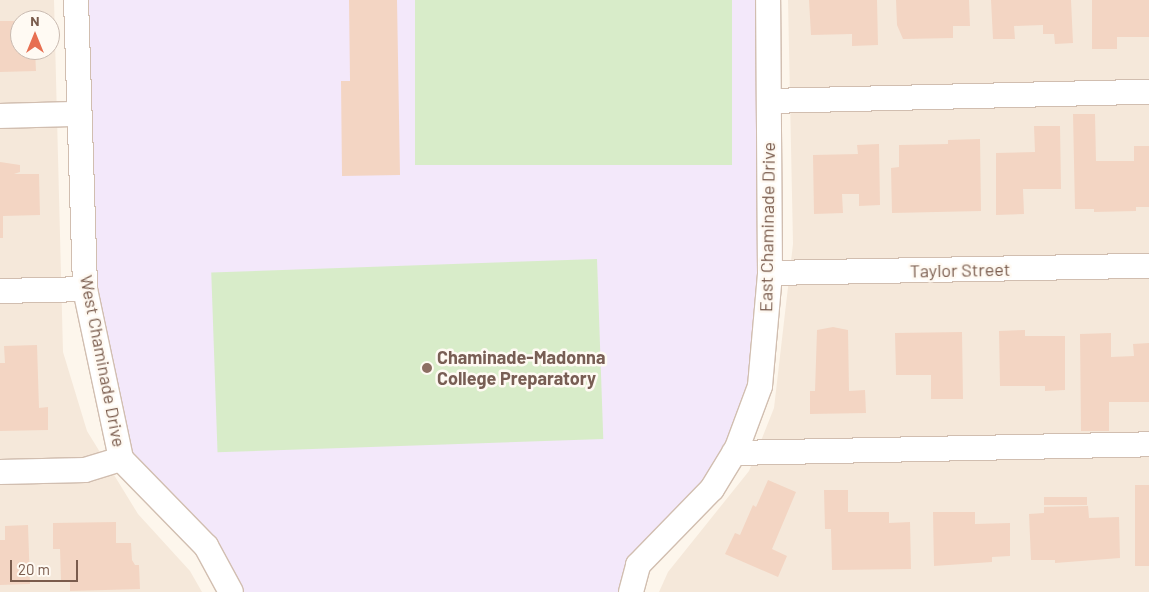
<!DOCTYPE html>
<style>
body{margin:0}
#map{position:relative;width:1149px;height:592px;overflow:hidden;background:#fdf6ec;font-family:Barlow,sans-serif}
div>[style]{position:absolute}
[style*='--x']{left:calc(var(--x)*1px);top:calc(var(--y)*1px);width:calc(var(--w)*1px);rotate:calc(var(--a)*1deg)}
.residential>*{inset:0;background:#f5e8da}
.education>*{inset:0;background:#f3e8fa}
.green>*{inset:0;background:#d8ecc9;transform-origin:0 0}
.building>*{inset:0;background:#f3d5c3;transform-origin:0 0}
.roads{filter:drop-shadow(1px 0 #d1beb0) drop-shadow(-1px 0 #d1beb0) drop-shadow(0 1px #d1beb0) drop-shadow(0 -1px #d1beb0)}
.minor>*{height:24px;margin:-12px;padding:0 12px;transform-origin:12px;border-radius:12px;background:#fff}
.dots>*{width:14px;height:14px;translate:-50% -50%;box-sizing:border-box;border:2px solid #fffaf3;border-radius:50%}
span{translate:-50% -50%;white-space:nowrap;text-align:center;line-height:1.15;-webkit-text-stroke:5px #fffaf3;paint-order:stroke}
.street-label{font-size:18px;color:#7a5c4d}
.education-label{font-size:18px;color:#785e54;font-weight:700}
.left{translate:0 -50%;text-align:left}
.north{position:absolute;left:10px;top:10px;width:50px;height:50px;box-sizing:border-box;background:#fffaf3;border:1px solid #cabbb1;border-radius:50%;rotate:0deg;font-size:14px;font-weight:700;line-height:20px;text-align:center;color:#7a5c4d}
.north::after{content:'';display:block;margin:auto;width:18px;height:22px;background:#e76f51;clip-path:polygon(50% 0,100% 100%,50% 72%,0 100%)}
.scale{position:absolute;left:10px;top:560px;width:68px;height:22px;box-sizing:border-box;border:2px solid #7a5c4d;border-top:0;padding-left:6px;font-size:15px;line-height:18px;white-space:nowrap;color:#7a5c4d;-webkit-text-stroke:4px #fffaf3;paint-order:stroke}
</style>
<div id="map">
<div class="residential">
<i style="clip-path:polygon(evenodd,0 0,54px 0,63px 352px,87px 431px,138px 514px,190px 571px,202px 592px,0 592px,0 0,20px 20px,50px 20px,50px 50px,20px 50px,20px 20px)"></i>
<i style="clip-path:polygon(788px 0,1149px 0,1149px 592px,659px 592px,668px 572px,749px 471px,774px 408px,793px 244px)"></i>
</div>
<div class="education">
<i style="clip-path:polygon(77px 0,766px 0,770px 273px,737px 448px,631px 592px,231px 592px,121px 459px,85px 289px)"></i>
</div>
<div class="green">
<i style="left:415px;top:0;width:317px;height:165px"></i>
<i style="left:597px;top:259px;width:180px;height:386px;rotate:88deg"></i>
</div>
<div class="building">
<i style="clip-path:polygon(349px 0,397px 0,400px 175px,342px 176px,341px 81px,350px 81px)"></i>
<i style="clip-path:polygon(809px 0,877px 0,878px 45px,852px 46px,852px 34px,811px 35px)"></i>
<i style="clip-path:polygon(896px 0,969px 0,970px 26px,953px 26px,953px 38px,903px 39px,897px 25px)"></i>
<i style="clip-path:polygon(991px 0,1071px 0,1073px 43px,1055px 44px,1054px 34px,1043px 34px,1043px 25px,1014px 26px,1015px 39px,993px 39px)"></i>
<i style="clip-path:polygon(1092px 0,1149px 0,1149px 37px,1117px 37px,1117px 49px,1092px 49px)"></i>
<i style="clip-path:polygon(0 21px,20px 21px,20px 50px,35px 50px,36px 71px,0 72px)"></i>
<i style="clip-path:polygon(1073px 114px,1095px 114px,1096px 161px,1134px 161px,1134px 146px,1149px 146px,1149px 207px,1136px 207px,1136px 211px,1094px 212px,1094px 209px,1075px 209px)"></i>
<i style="clip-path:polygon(1034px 126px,1060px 126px,1061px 189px,1023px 189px,1024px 214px,996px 215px,996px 153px,1035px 152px)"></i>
<i style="clip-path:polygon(980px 139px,981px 211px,892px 213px,891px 168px,899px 167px,899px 145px,948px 144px,948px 140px)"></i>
<i style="clip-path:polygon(879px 144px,880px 205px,859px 206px,859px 194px,842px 194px,843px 213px,814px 214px,813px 155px,858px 154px,857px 145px)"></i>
<i style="clip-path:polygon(0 162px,20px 165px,20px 172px,14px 174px,39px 174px,40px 215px,3px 216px,3px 238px,0 238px)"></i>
<i style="clip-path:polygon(833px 327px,848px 330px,849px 391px,865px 390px,866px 413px,810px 414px,810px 391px,815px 391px,817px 330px)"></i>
<i style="clip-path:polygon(1025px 330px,1025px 336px,1065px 336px,1065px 390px,1045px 391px,1045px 386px,1000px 386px,999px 331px)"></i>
<i style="clip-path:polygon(962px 332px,963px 399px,931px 399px,931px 375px,896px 375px,895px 333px)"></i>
<i style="clip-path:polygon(1111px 333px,1111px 357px,1134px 356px,1133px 344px,1149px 343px,1149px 402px,1109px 402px,1109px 431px,1081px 431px,1080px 334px)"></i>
<i style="clip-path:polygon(37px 345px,39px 408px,48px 407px,48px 430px,0 431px,0 363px,5px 363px,4px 346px)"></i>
<i style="clip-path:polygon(768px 480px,796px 492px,772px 549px,787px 556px,778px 577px,725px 554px,735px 533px,740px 535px,753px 505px,756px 507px)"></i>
<i style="left:1135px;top:485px;width:14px;height:81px"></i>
<i style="clip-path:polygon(824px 490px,848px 490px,848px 512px,889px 512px,889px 523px,910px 522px,911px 569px,832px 570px,831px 529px,825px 529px)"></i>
<i style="left:1087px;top:497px;width:8px;height:43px;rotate:90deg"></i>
<i style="clip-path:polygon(1088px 506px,1089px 518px,1119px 517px,1120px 558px,1055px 563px,1055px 560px,1031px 560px,1029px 514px,1044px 513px,1044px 507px)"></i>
<i style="clip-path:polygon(933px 512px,975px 512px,975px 524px,1010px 523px,1010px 556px,992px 557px,992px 562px,934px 566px)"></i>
<i style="clip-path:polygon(116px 522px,116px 543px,131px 543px,132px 560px,135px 565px,139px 565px,140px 589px,70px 591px,70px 580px,61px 581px,60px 549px,53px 549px,53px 523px)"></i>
<i style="clip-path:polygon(28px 525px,30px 584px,0 585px,0 540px,5px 540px,5px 526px)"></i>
</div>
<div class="roads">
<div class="minor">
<i style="--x:76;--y:0;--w:289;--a:88.2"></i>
<i style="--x:85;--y:289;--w:174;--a:78"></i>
<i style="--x:121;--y:459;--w:122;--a:45.7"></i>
<i style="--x:206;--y:546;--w:52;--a:61.5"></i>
<i style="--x:769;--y:101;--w:380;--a:-1.4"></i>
<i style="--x:0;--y:116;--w:79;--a:-1.5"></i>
<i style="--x:770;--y:273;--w:379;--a:-1.1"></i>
<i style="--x:0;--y:291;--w:85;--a:-1.3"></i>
<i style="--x:734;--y:453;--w:415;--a:-1.2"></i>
<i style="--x:0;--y:472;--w:85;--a:-1.3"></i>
<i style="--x:85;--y:470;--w:38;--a:-17"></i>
<i style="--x:631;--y:592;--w:28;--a:-75"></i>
<i style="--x:638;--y:565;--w:106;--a:-45.8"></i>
<i style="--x:712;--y:489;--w:48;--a:-58.6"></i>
<i style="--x:737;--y:448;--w:66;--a:-69.6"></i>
<i style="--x:760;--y:386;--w:113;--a:-84.9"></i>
<i style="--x:770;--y:273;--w:273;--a:-90.4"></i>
</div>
</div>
<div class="dots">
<i style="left:427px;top:368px;background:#8d6e63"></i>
</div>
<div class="street-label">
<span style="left:767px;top:227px;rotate:-89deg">East Chaminade Drive</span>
<span style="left:960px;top:270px;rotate:-1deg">Taylor Street</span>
<span style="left:103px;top:361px;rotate:79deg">West Chaminade Drive</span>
</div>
<div class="education-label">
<span class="left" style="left:437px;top:368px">Chaminade-Madonna<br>College Preparatory</span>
</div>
<div class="north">N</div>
<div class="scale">20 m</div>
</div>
